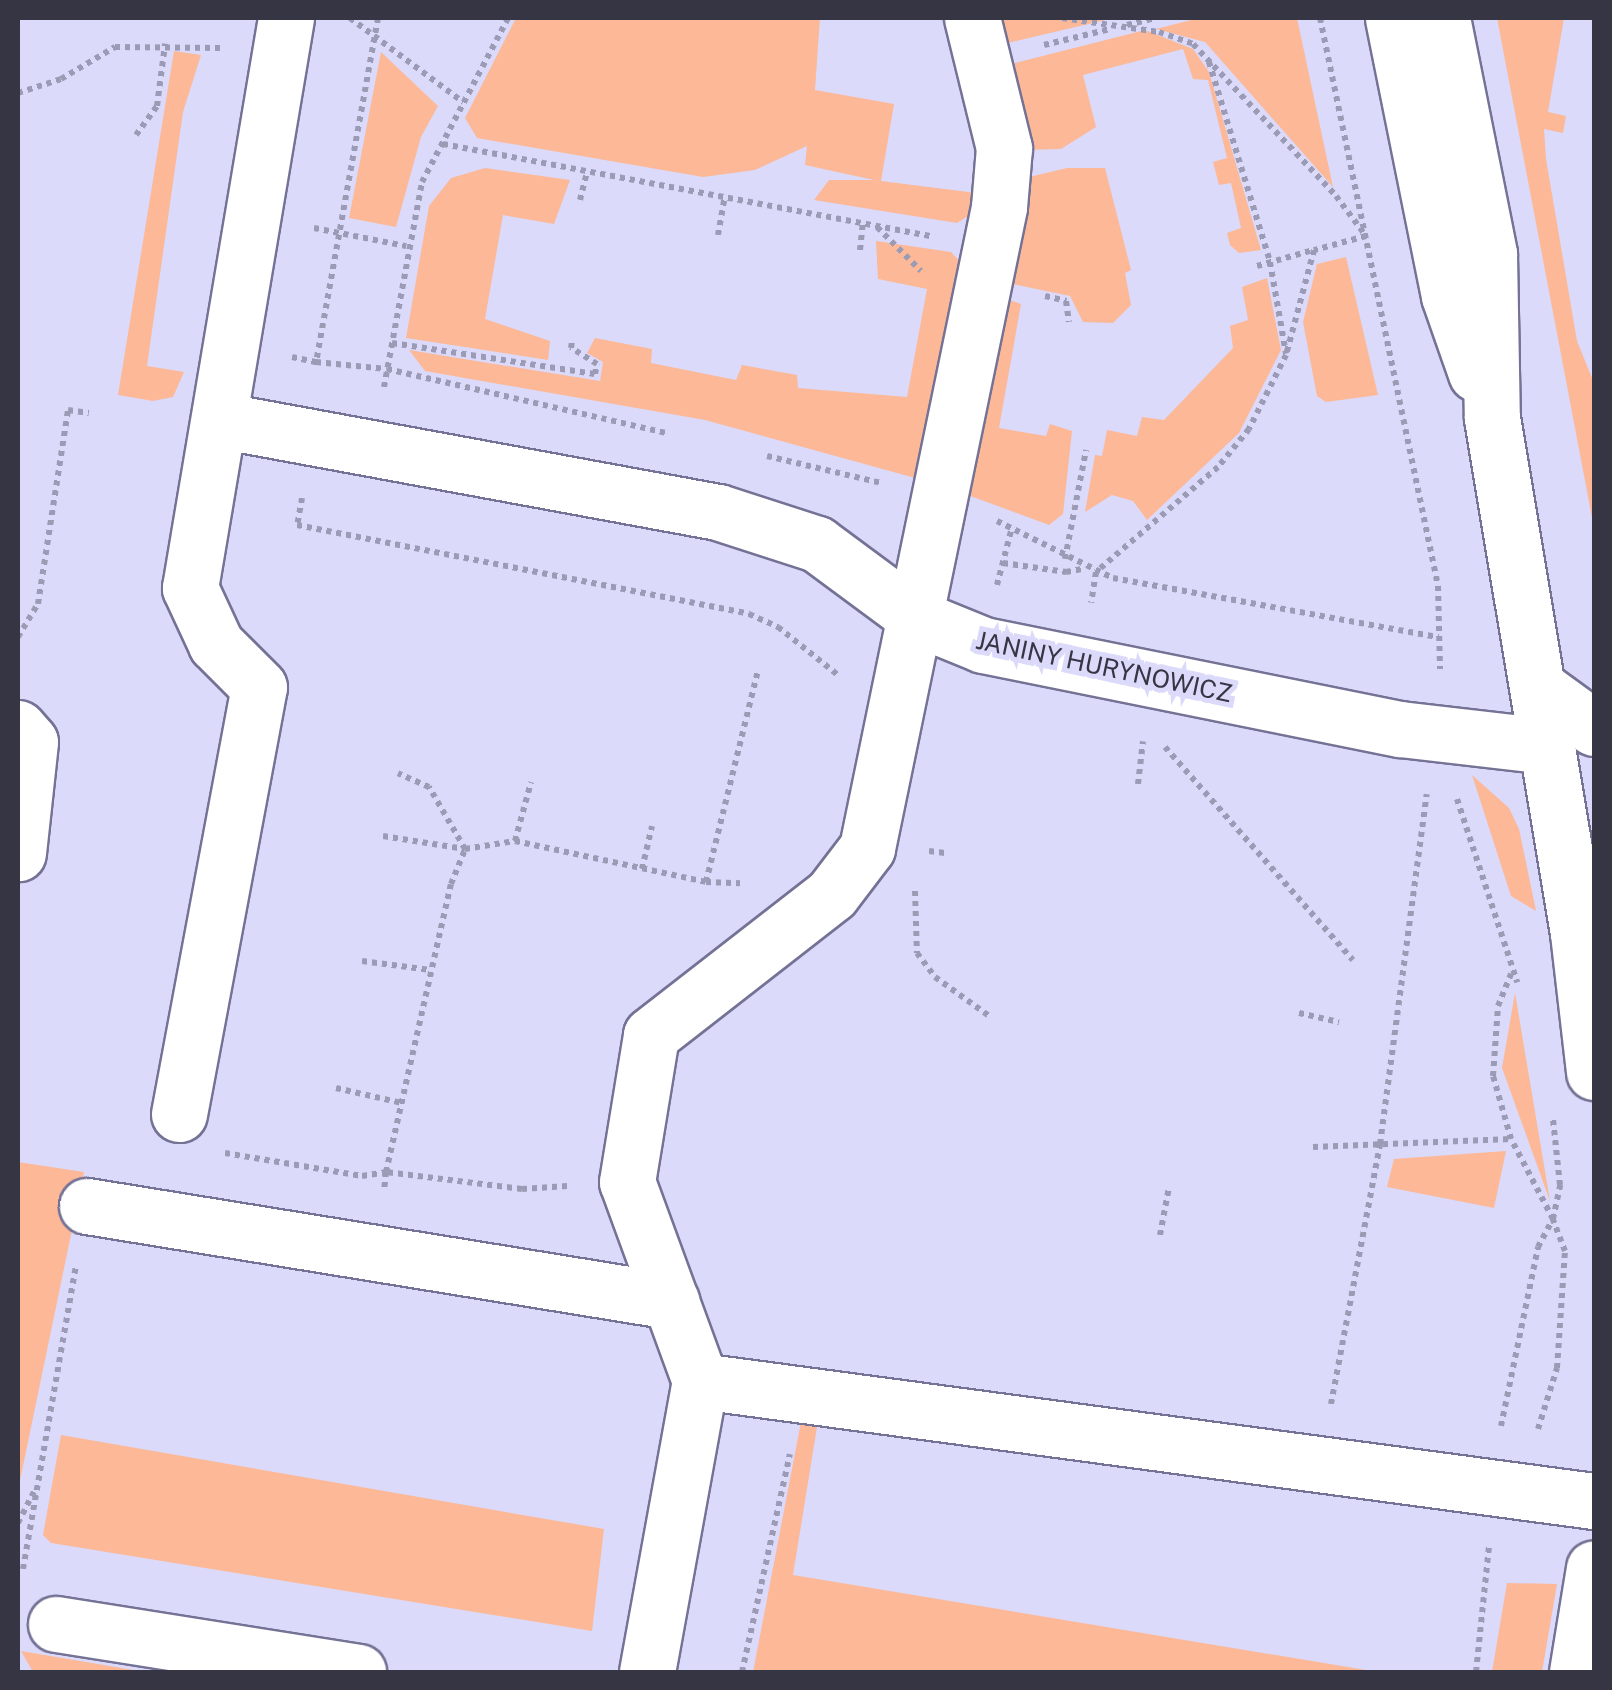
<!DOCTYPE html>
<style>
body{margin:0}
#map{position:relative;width:1612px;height:1690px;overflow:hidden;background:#dbdafa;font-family:"Public Sans",sans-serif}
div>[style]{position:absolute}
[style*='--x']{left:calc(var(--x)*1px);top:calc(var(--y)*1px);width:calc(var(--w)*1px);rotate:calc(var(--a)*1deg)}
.green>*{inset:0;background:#fcb897}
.path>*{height:6px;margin-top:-3px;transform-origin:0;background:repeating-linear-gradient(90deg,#9c9bb5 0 5px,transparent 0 10px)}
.roads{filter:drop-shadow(2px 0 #747295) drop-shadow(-2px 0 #747295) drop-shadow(0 2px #747295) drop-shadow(0 -2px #747295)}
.minor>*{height:55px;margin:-27.5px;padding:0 27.5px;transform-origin:27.5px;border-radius:27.5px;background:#fff}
span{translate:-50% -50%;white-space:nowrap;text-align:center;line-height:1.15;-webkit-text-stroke:10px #dbdafa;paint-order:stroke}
.street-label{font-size:25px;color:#363544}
.frame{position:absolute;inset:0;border:20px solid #363544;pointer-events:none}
</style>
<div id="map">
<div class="green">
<i style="clip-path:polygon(516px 18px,820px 18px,815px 90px,894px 104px,881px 181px,984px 194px,978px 210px,957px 223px,814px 200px,829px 180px,874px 180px,805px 165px,807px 146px,755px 170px,703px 177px,477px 138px,465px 118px)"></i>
<i style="clip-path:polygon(990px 18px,1114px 18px,999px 45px)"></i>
<i style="clip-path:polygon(1199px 18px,1297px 18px,1333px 187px,1205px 42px,1156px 29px)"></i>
<i style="clip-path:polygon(1497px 18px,1564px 18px,1548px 112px,1566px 116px,1563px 133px,1544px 129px,1546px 159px,1577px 341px,1594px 383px,1594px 528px)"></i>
<i style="clip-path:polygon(1145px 30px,1193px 49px,1209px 72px,1261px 250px,1239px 253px,1230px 245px,1227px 233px,1241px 228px,1231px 183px,1219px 185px,1213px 162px,1227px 158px,1208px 80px,1193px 79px,1183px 49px,1083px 75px,1096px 127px,1061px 149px,1024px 150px,1003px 66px)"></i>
<i style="clip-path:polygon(174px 51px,201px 55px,183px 112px,147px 366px,184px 372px,173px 397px,153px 401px,118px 395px)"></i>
<i style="clip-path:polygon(381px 52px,438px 106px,421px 137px,396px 227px,349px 218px)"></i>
<i style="clip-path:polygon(485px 168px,570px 180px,554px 224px,503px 215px,485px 319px,550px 341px,548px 360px,406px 338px,429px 206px,451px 178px)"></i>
<i style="clip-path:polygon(1067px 168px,1105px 168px,1131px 270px,1125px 273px,1131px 305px,1113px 323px,1083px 322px,1070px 296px,1003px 282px,1029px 177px)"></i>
<i style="clip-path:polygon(876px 241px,951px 252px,962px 264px,926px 481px,705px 420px,425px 371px,409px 350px,600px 381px,603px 362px,587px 353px,595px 338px,652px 349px,651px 363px,736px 380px,742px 365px,797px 375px,798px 388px,907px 397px,927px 289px,878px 279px)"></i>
<i style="clip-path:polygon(1346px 257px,1378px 395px,1326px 402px,1317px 396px,1303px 322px,1317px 264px)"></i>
<i style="clip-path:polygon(1267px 278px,1281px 350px,1239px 433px,1147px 520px,1133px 501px,1112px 495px,1085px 512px,1095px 455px,1102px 456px,1107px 430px,1137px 436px,1142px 417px,1164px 420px,1233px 348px,1230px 326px,1248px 320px,1242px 287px)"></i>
<i style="clip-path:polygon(1002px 297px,1021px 304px,999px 428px,1046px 436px,1050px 424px,1072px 431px,1063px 514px,1049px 525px,965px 494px)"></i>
<i style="clip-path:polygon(1472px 775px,1509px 808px,1519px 829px,1536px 911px,1511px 896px)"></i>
<i style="clip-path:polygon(1515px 993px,1550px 1201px,1502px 1068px)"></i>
<i style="clip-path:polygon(1506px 1151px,1494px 1208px,1387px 1187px,1394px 1159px)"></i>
<i style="clip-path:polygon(18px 1162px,84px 1172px,18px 1490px)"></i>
<i style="clip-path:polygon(801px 1422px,817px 1427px,793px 1575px,1378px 1672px,753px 1672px)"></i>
<i style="clip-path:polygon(61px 1435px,604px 1529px,592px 1631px,51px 1543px,43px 1535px)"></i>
<i style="clip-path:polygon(1507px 1583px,1557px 1584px,1542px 1672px,1492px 1672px)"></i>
<i style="clip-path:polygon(21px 1651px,145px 1672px,33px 1672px)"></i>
</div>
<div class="path">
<i style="--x:350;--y:18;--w:141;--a:36.6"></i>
<i style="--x:378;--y:18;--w:350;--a:100.2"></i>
<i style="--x:316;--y:362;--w:71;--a:5.6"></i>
<i style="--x:387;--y:369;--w:287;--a:12.9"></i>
<i style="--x:1062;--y:18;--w:98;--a:8.2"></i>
<i style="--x:1159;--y:32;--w:36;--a:19"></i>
<i style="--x:1193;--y:44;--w:209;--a:46.7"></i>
<i style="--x:1336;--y:196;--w:50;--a:53.1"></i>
<i style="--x:1366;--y:236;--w:54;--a:164.9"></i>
<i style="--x:1314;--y:250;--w:109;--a:104.9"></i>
<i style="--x:1286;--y:355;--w:83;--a:116.6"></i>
<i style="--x:1249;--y:429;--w:49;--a:129.2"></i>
<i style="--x:1218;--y:467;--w:161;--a:139.3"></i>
<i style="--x:1096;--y:572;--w:31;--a:99"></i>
<i style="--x:1320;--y:18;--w:580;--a:78.26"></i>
<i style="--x:1438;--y:586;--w:83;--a:88.6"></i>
<i style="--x:1127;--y:25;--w:29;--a:-14"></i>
<i style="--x:1044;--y:45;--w:68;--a:-13.6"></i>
<i style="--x:1209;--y:62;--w:209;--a:73"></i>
<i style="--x:1270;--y:262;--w:93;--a:80.1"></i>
<i style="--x:18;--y:93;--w:45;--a:-18"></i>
<i style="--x:61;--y:79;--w:63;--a:-30.7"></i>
<i style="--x:115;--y:47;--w:105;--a:0.5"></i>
<i style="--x:136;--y:135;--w:36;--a:-54"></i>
<i style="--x:157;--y:106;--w:63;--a:-82.6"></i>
<i style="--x:443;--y:144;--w:497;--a:10.7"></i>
<i style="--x:580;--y:200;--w:29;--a:-76"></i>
<i style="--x:877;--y:227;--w:62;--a:45"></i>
<i style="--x:314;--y:228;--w:94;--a:11.1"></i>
<i style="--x:718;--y:235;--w:39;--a:-80"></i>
<i style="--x:860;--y:250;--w:27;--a:-84"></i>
<i style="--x:1257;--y:266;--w:58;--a:-15.9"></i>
<i style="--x:1045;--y:296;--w:22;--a:13"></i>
<i style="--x:1066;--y:301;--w:21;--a:82"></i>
<i style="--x:392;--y:343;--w:205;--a:8.7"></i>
<i style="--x:595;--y:374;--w:10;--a:-79"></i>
<i style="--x:597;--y:364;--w:31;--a:-148"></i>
<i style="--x:571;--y:348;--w:7;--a:-82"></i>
<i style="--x:292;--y:357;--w:25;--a:12"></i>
<i style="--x:384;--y:387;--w:208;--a:-79.5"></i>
<i style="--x:422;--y:182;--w:185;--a:-62.3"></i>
<i style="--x:767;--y:456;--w:117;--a:13.3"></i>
<i style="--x:302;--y:498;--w:27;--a:100"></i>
<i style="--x:297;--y:525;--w:461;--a:11.1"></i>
<i style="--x:749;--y:614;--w:32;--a:24"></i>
<i style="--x:778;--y:627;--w:77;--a:38.7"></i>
<i style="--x:997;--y:521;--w:129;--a:26.2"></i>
<i style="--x:1113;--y:578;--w:331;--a:10.3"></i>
<i style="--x:1065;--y:559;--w:111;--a:-79.1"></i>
<i style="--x:1003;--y:563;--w:64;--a:8.1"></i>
<i style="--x:1066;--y:572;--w:20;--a:-11"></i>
<i style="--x:997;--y:585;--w:60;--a:-75.5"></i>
<i style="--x:18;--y:637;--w:39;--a:-59"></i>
<i style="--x:38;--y:604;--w:196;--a:-81.2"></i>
<i style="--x:68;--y:410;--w:21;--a:8"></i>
<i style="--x:1165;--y:747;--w:284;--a:48.6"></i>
<i style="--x:1138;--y:784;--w:43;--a:-83.4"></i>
<i style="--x:1457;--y:799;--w:193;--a:71.8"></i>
<i style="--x:383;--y:836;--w:83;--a:9"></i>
<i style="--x:465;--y:849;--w:72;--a:-120.1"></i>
<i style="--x:429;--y:787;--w:34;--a:-156"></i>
<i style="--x:515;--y:841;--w:61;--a:-74.8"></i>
<i style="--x:929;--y:851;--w:16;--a:7"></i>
<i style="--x:642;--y:869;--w:44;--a:-76.9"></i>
<i style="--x:706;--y:882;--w:34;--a:2"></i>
<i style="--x:915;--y:891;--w:62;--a:88.2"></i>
<i style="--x:917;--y:953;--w:30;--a:53"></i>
<i style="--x:935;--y:977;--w:67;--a:35.8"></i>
<i style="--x:362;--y:961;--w:69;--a:7.5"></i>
<i style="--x:1299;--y:1013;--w:41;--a:12.7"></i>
<i style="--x:336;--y:1088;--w:68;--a:12.8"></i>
<i style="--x:1313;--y:1147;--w:198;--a:-2.3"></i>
<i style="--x:225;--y:1153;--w:139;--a:9.5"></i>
<i style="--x:362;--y:1176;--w:24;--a:-9"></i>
<i style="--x:386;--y:1172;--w:19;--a:96"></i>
<i style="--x:567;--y:1186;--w:45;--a:176.2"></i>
<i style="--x:522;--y:1189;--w:137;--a:-172.9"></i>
<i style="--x:386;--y:1172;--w:295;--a:-77.3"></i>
<i style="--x:451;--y:884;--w:38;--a:-68"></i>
<i style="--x:465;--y:849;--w:51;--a:-9.1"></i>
<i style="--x:515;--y:841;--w:195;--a:12.1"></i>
<i style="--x:706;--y:882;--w:218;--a:-76.2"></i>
<i style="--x:1160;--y:1235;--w:49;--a:-79.4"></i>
<i style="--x:1331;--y:1404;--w:265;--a:-79.3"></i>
<i style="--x:1380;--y:1144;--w:353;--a:-82.4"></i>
<i style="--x:1501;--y:1426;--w:183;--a:-78.3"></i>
<i style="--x:1538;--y:1247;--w:32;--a:-62"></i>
<i style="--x:1553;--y:1219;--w:90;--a:-117.7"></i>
<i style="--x:1511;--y:1139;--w:66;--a:-105.9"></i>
<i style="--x:1493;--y:1076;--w:70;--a:-85.9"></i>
<i style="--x:1498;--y:1006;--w:35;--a:-68"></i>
<i style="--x:1538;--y:1429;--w:64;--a:-72.7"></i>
<i style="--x:1557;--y:1368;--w:117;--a:-86.1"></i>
<i style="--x:1565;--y:1251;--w:34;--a:-111"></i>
<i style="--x:1553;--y:1219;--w:35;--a:-78"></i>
<i style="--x:1560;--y:1185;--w:66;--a:-96.1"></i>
<i style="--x:18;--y:1523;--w:38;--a:-63"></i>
<i style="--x:23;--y:1569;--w:308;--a:-80.1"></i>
<i style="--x:742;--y:1672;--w:223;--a:-77.6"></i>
<i style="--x:1476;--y:1672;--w:126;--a:-84.1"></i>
</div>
<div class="roads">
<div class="minor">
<i style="--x:1393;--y:18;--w:284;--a:78.6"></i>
<i style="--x:1449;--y:296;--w:82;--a:70.7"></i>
<i style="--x:1442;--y:18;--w:241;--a:78.7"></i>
<i style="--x:1489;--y:254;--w:164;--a:89"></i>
<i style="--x:1492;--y:418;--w:522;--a:80.52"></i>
<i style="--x:1578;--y:933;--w:140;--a:83.4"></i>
<i style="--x:219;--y:420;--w:507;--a:10.45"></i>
<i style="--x:718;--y:512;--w:104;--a:17.9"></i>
<i style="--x:817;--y:544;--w:124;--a:36.5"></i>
<i style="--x:917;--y:618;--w:71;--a:22.2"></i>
<i style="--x:983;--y:645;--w:425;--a:11.4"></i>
<i style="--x:1400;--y:729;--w:148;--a:6.6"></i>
<i style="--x:1539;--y:688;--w:68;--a:36"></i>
<i style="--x:18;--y:728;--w:18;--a:49"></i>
<i style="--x:30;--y:742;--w:112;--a:96.2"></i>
<i style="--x:179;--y:1114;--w:434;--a:-79.4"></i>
<i style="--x:259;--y:687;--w:61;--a:-135"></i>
<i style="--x:216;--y:644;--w:62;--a:-114.9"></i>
<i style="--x:190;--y:588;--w:578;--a:-80.44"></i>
<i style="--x:87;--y:1206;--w:592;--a:9.24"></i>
<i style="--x:700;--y:1381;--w:902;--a:7.65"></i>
<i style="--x:56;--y:1624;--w:306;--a:9"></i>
<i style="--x:647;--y:1672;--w:296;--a:-79.7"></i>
<i style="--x:700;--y:1381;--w:212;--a:-110.1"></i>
<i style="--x:627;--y:1182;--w:149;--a:-80.7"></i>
<i style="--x:651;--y:1035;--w:229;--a:-37.9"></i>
<i style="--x:832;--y:894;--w:58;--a:-52.7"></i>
<i style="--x:867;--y:848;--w:654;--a:-78.36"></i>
<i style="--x:999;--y:207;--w:59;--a:-85.2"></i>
<i style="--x:1004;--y:148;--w:134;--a:-103.8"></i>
<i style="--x:1577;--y:1672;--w:105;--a:-80.7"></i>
</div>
</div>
<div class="street-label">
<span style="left:1104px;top:667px;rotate:12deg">JANINY HURYNOWICZ</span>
</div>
<div class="frame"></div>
</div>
